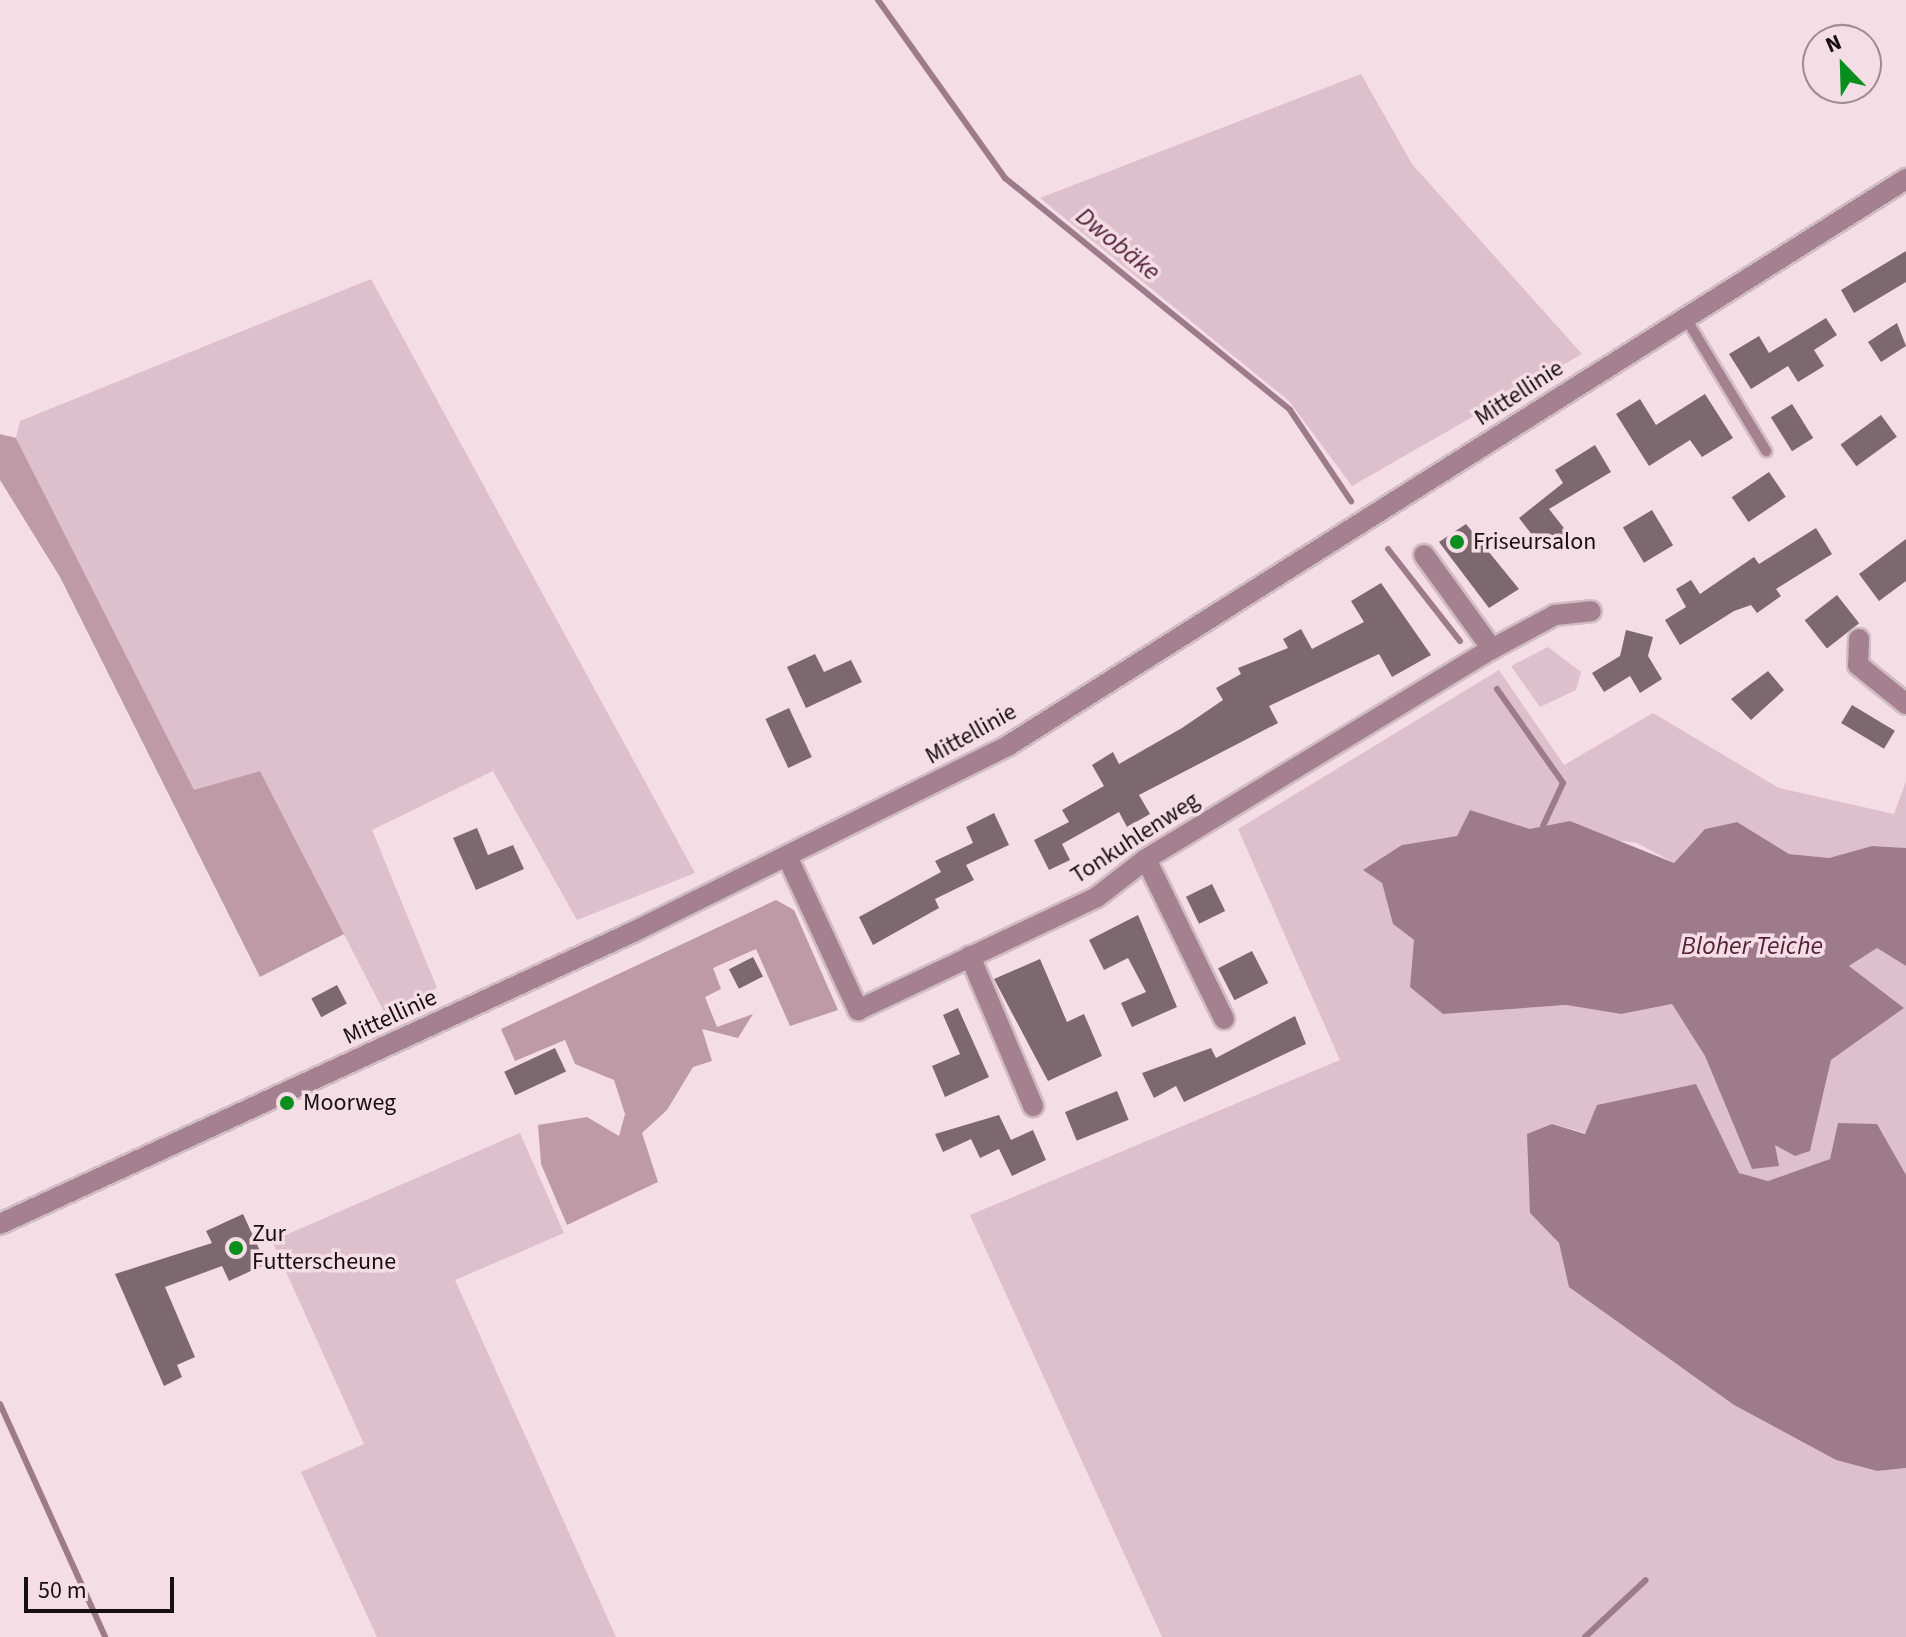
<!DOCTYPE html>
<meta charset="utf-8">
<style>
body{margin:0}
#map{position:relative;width:1906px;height:1637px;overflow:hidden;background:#f5dde5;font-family:"Source Sans 3",sans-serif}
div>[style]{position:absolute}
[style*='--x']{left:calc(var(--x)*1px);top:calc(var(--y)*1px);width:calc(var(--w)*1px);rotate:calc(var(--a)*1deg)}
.green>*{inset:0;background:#ddc0cb}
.forest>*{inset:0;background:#be9aa7}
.water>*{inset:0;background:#9e7b88}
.stream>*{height:6px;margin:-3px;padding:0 3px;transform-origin:3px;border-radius:3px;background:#9e7b88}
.building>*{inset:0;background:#7d6870;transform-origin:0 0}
.roads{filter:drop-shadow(2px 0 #d1bcc3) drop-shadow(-2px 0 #d1bcc3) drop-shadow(0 2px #d1bcc3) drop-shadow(0 -2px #d1bcc3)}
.service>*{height:10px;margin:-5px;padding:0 5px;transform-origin:5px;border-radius:5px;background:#a5818f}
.minor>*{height:20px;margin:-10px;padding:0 10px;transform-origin:10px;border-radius:10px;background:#a5818f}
.tertiary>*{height:20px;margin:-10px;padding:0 10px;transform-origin:10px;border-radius:10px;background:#a5818f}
.dots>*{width:22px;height:22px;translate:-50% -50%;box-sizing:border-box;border:4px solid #f5dde5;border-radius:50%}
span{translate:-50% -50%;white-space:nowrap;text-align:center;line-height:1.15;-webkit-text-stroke:7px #f5dde5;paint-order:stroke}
.street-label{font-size:24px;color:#170f12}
.poi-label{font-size:24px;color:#170f12}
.left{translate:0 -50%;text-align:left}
.water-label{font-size:26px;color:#532338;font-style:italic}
.north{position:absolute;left:1802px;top:24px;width:80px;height:80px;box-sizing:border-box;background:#f5dde5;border:2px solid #9c8b91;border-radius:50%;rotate:337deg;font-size:22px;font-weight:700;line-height:32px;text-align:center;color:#170f12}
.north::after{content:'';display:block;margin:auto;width:28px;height:36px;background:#078e1c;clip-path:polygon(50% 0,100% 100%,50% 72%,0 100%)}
.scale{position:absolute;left:24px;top:1577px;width:150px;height:36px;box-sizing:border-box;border:4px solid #170f12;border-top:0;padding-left:10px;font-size:24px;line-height:28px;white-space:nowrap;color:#170f12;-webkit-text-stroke:6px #f5dde5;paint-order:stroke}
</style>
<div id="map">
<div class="green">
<i style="clip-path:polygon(1361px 74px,1412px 164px,1582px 354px,1352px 486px,1289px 401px,1040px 198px)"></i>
<i style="clip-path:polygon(371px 279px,695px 873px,577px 920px,493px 771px,372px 830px,437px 988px,384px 1012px,260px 771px,194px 791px,16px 438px,20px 421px)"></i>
<i style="clip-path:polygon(1548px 647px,1581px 672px,1576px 690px,1540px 707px,1511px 666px)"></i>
<i style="clip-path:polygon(1499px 670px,1564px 765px,1653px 713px,1779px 788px,1894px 814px,1906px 781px,1906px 848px,1872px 846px,1829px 858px,1789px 854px,1736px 822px,1705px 829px,1674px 863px,1637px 843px,1530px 829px,1470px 810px,1457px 836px,1402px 845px,1382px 883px,1393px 924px,1414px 940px,1443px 1014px,1566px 1005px,1621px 1014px,1672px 1004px,1705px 1056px,1752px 1169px,1774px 1145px,1810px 1151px,1831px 1060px,1904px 1008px,1849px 966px,1877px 948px,1906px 966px,1906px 1175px,1838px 1124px,1831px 1159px,1768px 1181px,1552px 1124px,1530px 1213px,1559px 1243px,1570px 1287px,1734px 1405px,1836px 1460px,1877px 1471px,1906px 1468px,1906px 1637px,1162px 1637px,970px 1215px,1340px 1060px,1238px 829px)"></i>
<i style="clip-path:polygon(520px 1133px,564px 1233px,455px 1280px,616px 1637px,377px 1637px,301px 1472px,364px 1444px,272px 1241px)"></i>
</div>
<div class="forest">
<i style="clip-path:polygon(0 434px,16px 438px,194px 790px,260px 771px,344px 934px,260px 977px,60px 577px,0 480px)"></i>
<i style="clip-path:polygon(776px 900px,794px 910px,838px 1010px,790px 1026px,756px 949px,713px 968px,721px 989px,705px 997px,717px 1027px,753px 1014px,738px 1038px,702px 1029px,712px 1061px,693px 1067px,667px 1110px,642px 1133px,658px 1182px,567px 1225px,541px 1164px,538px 1125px,587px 1117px,619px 1136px,625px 1114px,614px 1080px,575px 1064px,565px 1040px,515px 1061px,501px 1029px)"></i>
</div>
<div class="water">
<i style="clip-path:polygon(1470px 810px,1530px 829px,1570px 821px,1674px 863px,1705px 829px,1737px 822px,1789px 854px,1829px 858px,1872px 846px,1906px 848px,1906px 966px,1877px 948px,1849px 966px,1904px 1008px,1831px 1060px,1810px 1151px,1795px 1156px,1775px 1145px,1779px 1166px,1752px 1169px,1705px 1056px,1672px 1004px,1621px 1014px,1566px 1005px,1443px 1014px,1410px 987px,1414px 940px,1393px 924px,1382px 883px,1363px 870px,1402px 845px,1457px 836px)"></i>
<i style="clip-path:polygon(1696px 1084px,1739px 1173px,1768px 1181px,1830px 1159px,1838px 1123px,1877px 1124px,1906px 1175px,1906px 1468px,1877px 1471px,1836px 1460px,1734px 1405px,1569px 1287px,1559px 1243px,1530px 1213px,1527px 1134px,1552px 1124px,1585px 1134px,1597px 1105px)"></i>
</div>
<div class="stream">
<i style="--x:878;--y:0;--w:219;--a:54.5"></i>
<i style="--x:1005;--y:178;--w:367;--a:39.1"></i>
<i style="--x:1290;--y:410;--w:110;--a:56.2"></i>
<i style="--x:1388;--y:549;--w:117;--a:52"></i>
<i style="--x:1497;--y:689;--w:115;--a:54.9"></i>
<i style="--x:1563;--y:783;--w:47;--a:114.9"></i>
<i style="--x:0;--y:1404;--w:256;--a:65.7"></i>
<i style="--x:1585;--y:1637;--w:83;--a:-43.1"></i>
</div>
<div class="building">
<i style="clip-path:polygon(1906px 251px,1906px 282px,1854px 313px,1841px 290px)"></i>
<i style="clip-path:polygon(1826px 318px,1837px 335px,1814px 350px,1824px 366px,1798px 382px,1788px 366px,1751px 389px,1729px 354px,1759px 336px,1769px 353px)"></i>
<i style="clip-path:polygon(1897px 323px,1906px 346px,1881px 362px,1868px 342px)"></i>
<i style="clip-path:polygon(1705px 394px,1733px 438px,1702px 457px,1690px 440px,1649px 466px,1616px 414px,1640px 399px,1656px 425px)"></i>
<i style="left:1792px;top:404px;width:40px;height:25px;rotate:58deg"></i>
<i style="left:1881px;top:415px;width:27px;height:50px;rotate:54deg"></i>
<i style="clip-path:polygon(1595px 445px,1611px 472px,1549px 509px,1567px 532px,1544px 550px,1519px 518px,1563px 483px,1555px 470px)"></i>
<i style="left:1769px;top:472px;width:30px;height:45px;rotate:56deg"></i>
<i style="left:1652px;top:510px;width:41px;height:34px;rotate:59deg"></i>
<i style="clip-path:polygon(1466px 524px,1519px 589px,1489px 608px,1439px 542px)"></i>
<i style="clip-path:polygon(1816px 528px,1832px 554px,1776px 589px,1781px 596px,1757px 613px,1751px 605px,1734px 611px,1680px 645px,1665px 620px,1686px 607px,1676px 589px,1691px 580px,1700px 594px,1754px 557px,1759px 564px)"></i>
<i style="clip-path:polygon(1906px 539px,1906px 581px,1879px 601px,1859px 574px)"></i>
<i style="clip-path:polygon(1381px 583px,1431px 655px,1392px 677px,1379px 654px,1269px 706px,1278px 723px,1139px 795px,1150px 814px,1127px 827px,1119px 812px,1062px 844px,1070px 860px,1049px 870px,1034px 840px,1069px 822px,1062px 810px,1104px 786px,1092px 765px,1113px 752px,1119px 764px,1182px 728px,1223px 700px,1216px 688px,1241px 674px,1238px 668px,1288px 648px,1283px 639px,1301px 629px,1312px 649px,1364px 622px,1351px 601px)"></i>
<i style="left:1837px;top:595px;width:36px;height:41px;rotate:52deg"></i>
<i style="clip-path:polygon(1626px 630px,1653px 637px,1648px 656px,1662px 679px,1640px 693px,1630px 676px,1604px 692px,1592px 673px,1620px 656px)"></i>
<i style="clip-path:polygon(815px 654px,824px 672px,851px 660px,862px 682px,806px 708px,787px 667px)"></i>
<i style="clip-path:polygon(1768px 671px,1784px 690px,1751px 720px,1731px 699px)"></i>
<i style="left:1852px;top:705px;width:50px;height:21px;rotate:31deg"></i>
<i style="left:789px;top:708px;width:54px;height:26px;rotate:65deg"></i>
<i style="clip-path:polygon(994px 813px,1009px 845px,966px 865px,974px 880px,935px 899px,939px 908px,873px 945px,859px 917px,941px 872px,935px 861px,973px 843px,966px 827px)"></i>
<i style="clip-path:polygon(477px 828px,488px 855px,513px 845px,524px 869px,476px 890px,453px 838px)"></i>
<i style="left:1212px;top:884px;width:30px;height:29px;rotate:64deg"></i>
<i style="clip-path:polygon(1138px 915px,1177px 1007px,1132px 1027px,1121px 1003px,1146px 992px,1128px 958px,1104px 970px,1089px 940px)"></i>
<i style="left:1252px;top:951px;width:36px;height:38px;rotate:63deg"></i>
<i style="left:753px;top:957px;width:22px;height:27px;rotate:63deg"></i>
<i style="clip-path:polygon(1040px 959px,1067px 1022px,1084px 1014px,1102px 1056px,1048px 1081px,994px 979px)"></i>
<i style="left:337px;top:985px;width:21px;height:29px;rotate:62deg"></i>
<i style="clip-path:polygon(958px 1008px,989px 1077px,945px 1097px,932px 1066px,960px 1054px,943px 1015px)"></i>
<i style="clip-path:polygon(1295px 1016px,1306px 1044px,1184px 1102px,1176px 1086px,1154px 1098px,1142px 1073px,1211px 1048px,1216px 1058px)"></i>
<i style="left:555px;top:1048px;width:26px;height:56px;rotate:65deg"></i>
<i style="left:1117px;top:1091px;width:31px;height:56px;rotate:68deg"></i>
<i style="clip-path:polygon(999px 1115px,1011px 1140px,1033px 1130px,1046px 1160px,1012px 1176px,999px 1149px,980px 1158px,971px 1139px,943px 1152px,935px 1134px)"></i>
<i style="clip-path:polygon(243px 1214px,266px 1264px,229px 1281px,222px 1266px,165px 1287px,195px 1357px,177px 1365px,182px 1377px,164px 1386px,115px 1274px,212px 1243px,206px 1231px)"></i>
</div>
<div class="roads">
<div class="service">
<i style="--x:1685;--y:317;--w:157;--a:58.8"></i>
</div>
<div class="minor">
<i style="--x:1424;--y:555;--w:116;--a:54.1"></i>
<i style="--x:1859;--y:639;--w:26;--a:92"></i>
<i style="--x:1858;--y:665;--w:62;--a:39.1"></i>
<i style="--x:787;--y:856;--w:170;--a:65.2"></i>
<i style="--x:858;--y:1010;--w:264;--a:-25.3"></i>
<i style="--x:1097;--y:897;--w:62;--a:-37.8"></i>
<i style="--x:1146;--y:859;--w:405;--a:-31.3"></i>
<i style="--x:1492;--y:649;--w:72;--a:-28.4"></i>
<i style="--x:1555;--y:615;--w:36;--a:-6"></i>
<i style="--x:1146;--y:859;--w:178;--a:64"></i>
<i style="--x:970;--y:956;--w:163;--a:67.2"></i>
</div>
<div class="tertiary">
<i style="--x:0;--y:1224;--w:695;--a:-24.76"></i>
<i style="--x:631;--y:933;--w:422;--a:-26.4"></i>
<i style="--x:1009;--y:745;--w:1061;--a:-32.25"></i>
</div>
</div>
<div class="dots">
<i style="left:1457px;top:542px;background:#078e1c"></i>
<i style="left:287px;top:1103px;background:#078e1c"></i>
<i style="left:236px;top:1248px;background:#078e1c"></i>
</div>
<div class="street-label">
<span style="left:1519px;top:393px;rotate:-33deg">Mittellinie</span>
<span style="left:971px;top:734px;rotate:-29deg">Mittellinie</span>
<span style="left:1135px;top:838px;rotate:-33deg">Tonkuhlenweg</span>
<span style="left:390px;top:1017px;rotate:-25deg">Mittellinie</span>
</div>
<div class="poi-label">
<span class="left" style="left:1473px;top:542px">Friseursalon</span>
<span class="left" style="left:303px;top:1103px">Moorweg</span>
<span class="left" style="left:252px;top:1248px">Zur<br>Futterscheune</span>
</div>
<div class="water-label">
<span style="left:1118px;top:244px;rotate:39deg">Dwobäke</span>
<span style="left:1752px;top:946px">Bloher Teiche</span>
</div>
<div class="north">N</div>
<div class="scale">50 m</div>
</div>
